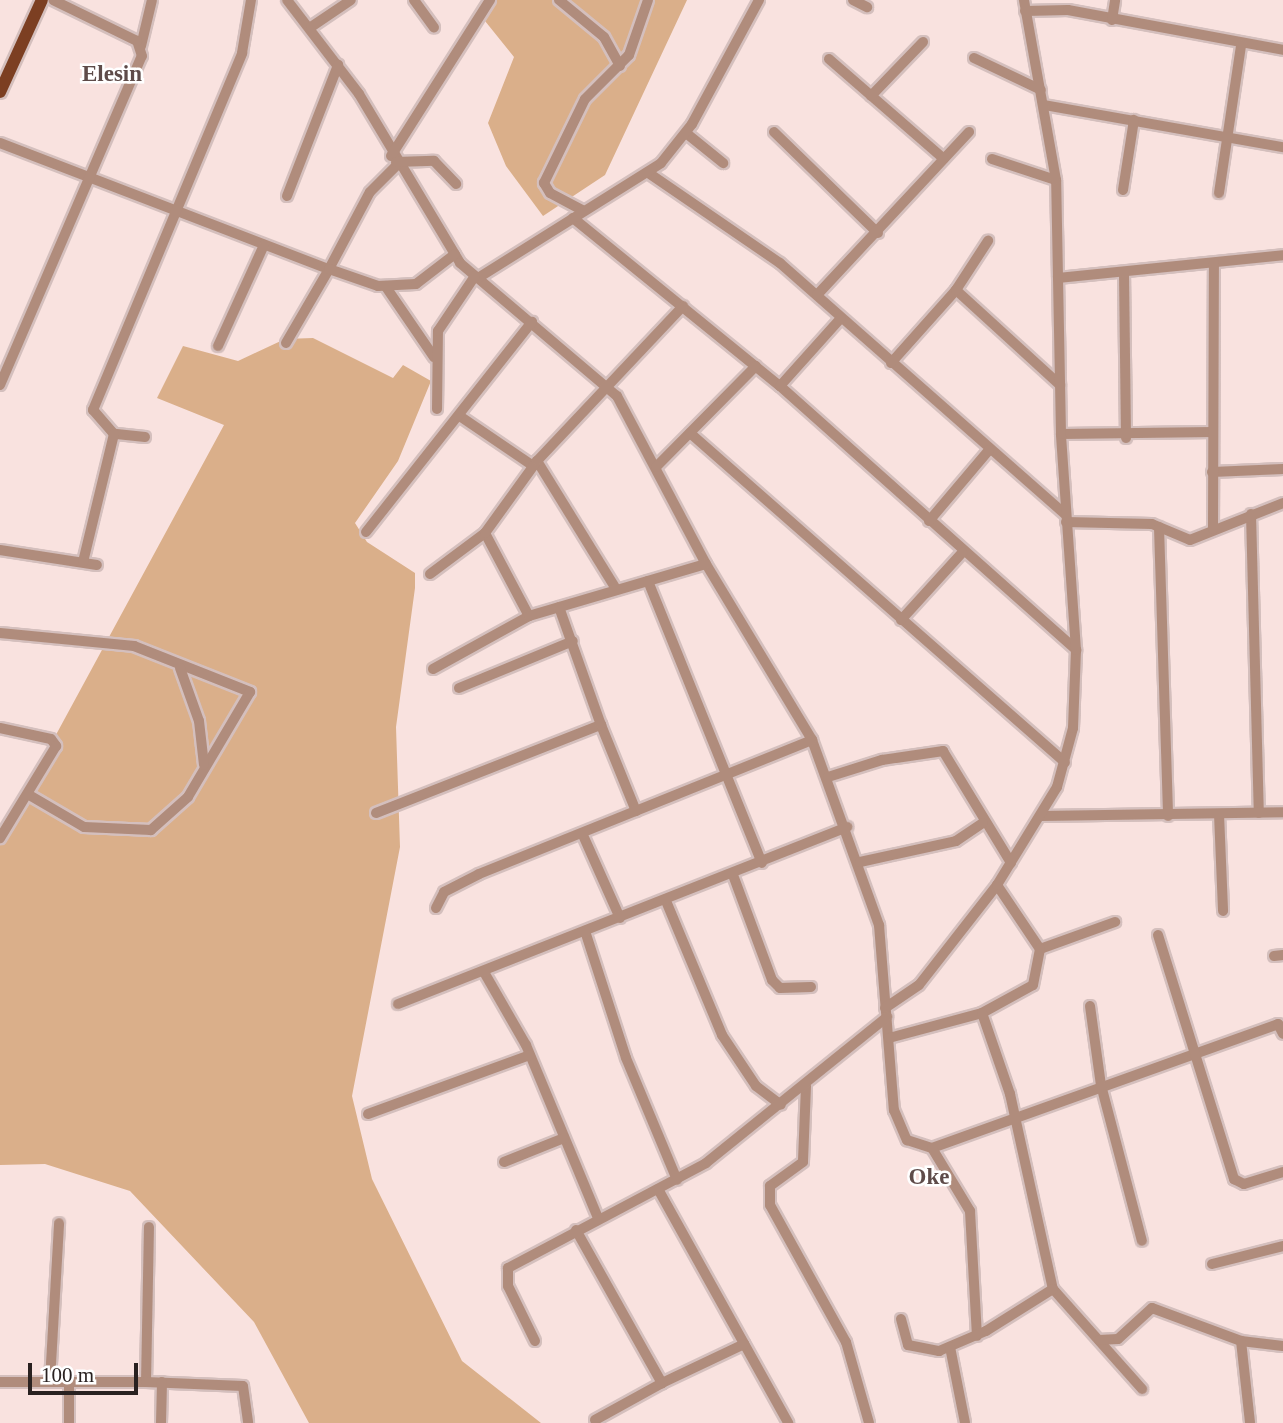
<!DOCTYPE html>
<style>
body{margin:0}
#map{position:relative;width:1283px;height:1423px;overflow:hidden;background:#f9e2df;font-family:"Times New Roman",serif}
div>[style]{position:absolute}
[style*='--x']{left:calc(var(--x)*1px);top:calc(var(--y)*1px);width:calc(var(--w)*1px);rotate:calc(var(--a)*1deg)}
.green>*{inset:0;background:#daaf8a}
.roads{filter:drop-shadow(2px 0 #d4bfbd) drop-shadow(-2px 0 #d4bfbd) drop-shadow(0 2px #d4bfbd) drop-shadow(0 -2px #d4bfbd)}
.minor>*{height:10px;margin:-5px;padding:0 5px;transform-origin:5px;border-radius:5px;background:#b08c7c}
.major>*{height:12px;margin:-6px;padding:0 6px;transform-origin:6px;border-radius:6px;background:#7c3f22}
span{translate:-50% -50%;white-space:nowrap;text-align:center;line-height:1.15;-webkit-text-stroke:5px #fff;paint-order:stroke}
.quarter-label{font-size:23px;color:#5e4b49;font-weight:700}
.scale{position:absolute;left:28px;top:1363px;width:110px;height:32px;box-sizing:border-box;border:4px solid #292120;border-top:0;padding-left:9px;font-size:21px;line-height:24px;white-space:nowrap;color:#292120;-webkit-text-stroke:5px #fff;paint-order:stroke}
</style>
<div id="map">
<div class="green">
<i style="clip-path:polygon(491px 0,687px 0,605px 175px,543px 216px,506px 166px,488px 123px,514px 57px,481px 16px)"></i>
<i style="clip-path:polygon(313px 338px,393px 378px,403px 365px,431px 381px,398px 461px,355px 523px,367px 542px,415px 573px,415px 588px,396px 727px,400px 847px,352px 1096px,372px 1179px,462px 1361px,541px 1423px,309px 1423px,254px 1322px,130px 1191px,45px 1164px,0 1165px,0 838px,224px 425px,157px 398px,183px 346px,238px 361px,285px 339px)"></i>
</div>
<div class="roads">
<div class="minor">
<i style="--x:287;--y:0;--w:118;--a:52.5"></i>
<i style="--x:359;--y:94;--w:197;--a:59.1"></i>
<i style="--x:460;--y:263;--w:206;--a:40.3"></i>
<i style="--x:617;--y:396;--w:190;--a:62.1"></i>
<i style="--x:706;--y:564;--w:205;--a:58.9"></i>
<i style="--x:812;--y:740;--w:197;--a:70.1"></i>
<i style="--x:879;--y:925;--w:186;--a:85.4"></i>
<i style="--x:894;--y:1110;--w:33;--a:67"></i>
<i style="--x:907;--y:1140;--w:26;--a:18"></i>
<i style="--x:932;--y:1148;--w:368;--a:-19.7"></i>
<i style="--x:1278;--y:1024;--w:11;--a:63"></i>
<i style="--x:414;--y:0;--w:34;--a:54"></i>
<i style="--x:559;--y:0;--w:58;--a:39.4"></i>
<i style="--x:604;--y:37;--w:33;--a:61"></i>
<i style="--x:853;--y:0;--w:16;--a:27"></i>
<i style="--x:1025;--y:11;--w:43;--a:-1.3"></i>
<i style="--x:1068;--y:10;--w:219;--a:10.5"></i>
<i style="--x:1112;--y:20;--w:20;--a:-81"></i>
<i style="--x:311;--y:27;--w:48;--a:-34"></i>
<i style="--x:141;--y:46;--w:47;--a:-76.6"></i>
<i style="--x:974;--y:58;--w:74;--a:25.5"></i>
<i style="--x:829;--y:59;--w:152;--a:41"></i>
<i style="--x:871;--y:96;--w:75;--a:-46.1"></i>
<i style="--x:1044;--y:105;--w:243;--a:10"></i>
<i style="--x:774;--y:132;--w:145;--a:44.2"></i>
<i style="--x:686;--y:133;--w:48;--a:39"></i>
<i style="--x:0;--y:143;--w:352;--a:21"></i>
<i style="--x:329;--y:269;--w:87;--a:-62"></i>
<i style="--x:370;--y:192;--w:38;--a:-45"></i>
<i style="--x:391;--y:156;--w:185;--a:-57.6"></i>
<i style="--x:992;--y:159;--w:67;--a:18.2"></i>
<i style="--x:396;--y:162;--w:38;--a:-2"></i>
<i style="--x:434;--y:161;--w:32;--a:46"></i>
<i style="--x:650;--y:174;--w:158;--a:34.4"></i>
<i style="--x:780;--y:263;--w:380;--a:41.4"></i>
<i style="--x:1123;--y:190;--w:71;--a:-81.1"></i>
<i style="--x:1219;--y:193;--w:150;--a:-81.5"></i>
<i style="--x:287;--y:196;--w:141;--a:-68.7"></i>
<i style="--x:582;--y:210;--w:36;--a:-152"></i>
<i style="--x:550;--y:193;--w:12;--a:-121"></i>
<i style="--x:544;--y:183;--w:93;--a:-64"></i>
<i style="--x:585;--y:99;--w:62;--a:-45"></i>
<i style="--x:629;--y:55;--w:58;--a:-70.9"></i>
<i style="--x:573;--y:218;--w:267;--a:39.1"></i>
<i style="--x:780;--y:386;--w:397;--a:41.7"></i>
<i style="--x:1124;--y:273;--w:165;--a:89.3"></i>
<i style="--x:478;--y:278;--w:216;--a:-32.1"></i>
<i style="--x:661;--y:163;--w:50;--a:-51.5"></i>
<i style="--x:692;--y:124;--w:141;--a:-61.6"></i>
<i style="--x:1058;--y:278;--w:226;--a:-5.8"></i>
<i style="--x:386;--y:287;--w:85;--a:55.6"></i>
<i style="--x:956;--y:290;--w:141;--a:42.4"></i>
<i style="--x:817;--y:295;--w:223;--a:-47"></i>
<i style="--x:286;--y:343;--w:86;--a:-59.8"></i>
<i style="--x:329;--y:269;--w:52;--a:19.1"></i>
<i style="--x:378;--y:286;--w:38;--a:-3"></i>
<i style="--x:416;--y:284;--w:49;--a:-37.6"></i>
<i style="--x:218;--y:346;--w:111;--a:-65.5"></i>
<i style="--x:891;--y:363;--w:98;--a:-48.3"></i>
<i style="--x:956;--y:290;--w:59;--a:-56.9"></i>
<i style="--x:0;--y:385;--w:358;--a:-66.7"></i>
<i style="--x:142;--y:56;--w:16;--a:-108"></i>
<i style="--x:137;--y:41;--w:93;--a:-154"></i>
<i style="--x:780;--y:386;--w:91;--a:-48.1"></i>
<i style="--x:437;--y:409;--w:78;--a:-89.3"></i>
<i style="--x:438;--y:331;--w:66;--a:-56.1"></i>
<i style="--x:461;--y:417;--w:87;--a:34.2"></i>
<i style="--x:690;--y:433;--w:499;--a:41.3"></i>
<i style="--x:1061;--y:434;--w:152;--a:-0.8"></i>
<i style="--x:145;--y:437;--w:31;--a:-174"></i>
<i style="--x:114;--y:434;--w:32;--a:-131"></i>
<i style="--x:93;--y:410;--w:387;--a:-67.3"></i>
<i style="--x:242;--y:53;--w:54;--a:-80.4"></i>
<i style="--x:537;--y:461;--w:150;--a:58.3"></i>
<i style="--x:656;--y:467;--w:142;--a:-45.3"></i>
<i style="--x:1212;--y:472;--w:71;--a:-2.4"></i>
<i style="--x:1251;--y:514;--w:299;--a:88.5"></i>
<i style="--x:929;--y:521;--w:93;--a:-49.8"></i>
<i style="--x:1066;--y:522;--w:86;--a:1.3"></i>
<i style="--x:1152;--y:524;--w:41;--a:22.8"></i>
<i style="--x:1190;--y:540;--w:100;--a:-21.7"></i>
<i style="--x:1159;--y:527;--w:289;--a:88.2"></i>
<i style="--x:1213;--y:529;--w:266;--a:-89.8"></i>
<i style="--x:366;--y:532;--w:268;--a:-51.7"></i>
<i style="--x:485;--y:533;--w:94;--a:62.1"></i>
<i style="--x:0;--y:550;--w:98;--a:8.8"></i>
<i style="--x:83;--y:562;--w:132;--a:-76.4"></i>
<i style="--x:430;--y:574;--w:69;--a:-36.7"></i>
<i style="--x:485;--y:533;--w:89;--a:-54.2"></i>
<i style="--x:537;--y:461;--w:213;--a:-46.7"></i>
<i style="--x:648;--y:581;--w:304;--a:68"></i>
<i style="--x:901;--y:620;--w:91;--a:-47.7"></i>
<i style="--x:0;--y:633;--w:135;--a:5.5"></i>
<i style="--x:134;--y:646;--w:125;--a:21.6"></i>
<i style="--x:250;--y:692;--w:122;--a:120.6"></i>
<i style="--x:188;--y:797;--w:50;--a:138.3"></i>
<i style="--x:151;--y:830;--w:67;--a:-177.4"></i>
<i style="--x:84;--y:827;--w:61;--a:-149.7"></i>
<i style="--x:180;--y:668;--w:56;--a:70.3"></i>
<i style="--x:199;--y:721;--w:44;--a:83.5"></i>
<i style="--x:433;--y:669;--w:110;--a:-28.9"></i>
<i style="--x:529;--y:616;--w:184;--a:-16.4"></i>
<i style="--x:459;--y:688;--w:123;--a:-22.4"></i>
<i style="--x:601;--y:725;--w:93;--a:67.9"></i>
<i style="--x:0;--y:728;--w:52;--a:12.2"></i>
<i style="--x:51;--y:739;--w:9;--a:54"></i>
<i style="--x:56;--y:746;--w:108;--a:121.3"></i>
<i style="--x:828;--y:777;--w:57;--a:-17.5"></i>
<i style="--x:882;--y:760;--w:62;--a:-8.4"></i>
<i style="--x:943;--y:751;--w:131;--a:58.7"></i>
<i style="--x:376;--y:813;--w:242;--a:-21.4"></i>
<i style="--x:601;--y:725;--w:125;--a:-109.6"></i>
<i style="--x:1219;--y:814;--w:97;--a:87.6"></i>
<i style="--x:1041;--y:816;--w:242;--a:-0.9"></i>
<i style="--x:582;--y:833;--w:93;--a:65.9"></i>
<i style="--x:860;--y:862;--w:98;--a:-12.3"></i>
<i style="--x:956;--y:841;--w:32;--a:-34"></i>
<i style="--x:733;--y:875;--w:112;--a:69.6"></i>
<i style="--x:772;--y:980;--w:11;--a:45"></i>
<i style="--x:780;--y:988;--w:31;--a:-2"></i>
<i style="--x:997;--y:885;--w:77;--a:56.1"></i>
<i style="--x:1040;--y:949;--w:80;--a:-19.8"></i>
<i style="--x:666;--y:901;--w:145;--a:67.3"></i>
<i style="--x:722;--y:1035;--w:61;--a:56.3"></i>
<i style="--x:756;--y:1086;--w:31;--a:37"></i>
<i style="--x:436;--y:908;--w:18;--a:-63"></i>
<i style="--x:444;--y:892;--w:39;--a:-27"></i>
<i style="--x:479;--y:874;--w:359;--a:-21.9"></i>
<i style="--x:585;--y:931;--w:133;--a:72.1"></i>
<i style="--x:626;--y:1058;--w:132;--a:67.3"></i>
<i style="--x:1158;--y:935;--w:256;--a:72.7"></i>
<i style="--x:1234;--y:1179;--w:11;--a:27"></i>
<i style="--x:1244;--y:1184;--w:41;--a:-17.1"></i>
<i style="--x:1274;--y:956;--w:9;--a:-6"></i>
<i style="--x:484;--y:972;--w:84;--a:60.1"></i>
<i style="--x:526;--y:1045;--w:187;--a:67.4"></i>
<i style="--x:398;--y:1004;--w:483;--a:-21.5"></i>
<i style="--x:1090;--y:1006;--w:80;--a:82.1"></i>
<i style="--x:1101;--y:1085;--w:161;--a:75.3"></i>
<i style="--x:885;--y:1008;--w:41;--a:-34.1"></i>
<i style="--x:919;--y:985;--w:127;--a:-52"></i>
<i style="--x:997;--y:885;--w:115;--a:-58.5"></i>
<i style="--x:1057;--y:787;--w:61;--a:-74.8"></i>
<i style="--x:1073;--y:728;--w:78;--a:-87.8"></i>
<i style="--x:1076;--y:650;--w:217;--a:-94"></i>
<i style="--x:1061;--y:434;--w:254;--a:-91.1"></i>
<i style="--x:1056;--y:180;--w:183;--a:-100.1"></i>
<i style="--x:982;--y:1013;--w:58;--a:-28.8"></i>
<i style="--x:1033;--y:985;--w:37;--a:-79"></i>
<i style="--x:889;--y:1038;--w:96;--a:-15"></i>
<i style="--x:982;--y:1013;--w:86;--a:70.9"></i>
<i style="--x:1010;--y:1094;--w:200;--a:77.6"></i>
<i style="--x:1053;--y:1289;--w:134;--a:48.3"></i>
<i style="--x:806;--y:1086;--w:76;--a:92.3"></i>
<i style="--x:803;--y:1162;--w:41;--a:144"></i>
<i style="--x:770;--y:1186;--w:19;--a:90"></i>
<i style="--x:770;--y:1205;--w:157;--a:61"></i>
<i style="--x:846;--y:1342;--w:84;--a:74.1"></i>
<i style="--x:368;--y:1114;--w:172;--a:-20"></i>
<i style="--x:932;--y:1148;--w:74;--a:58.9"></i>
<i style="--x:970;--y:1211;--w:125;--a:86.8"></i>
<i style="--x:504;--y:1162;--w:65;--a:-21.8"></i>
<i style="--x:658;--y:1189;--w:268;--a:60.9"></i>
<i style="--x:576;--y:1230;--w:176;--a:60.7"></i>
<i style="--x:662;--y:1383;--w:91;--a:-25.4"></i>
<i style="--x:1212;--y:1264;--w:73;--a:-14.2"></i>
<i style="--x:901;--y:1319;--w:27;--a:75"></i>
<i style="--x:908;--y:1345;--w:32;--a:11"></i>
<i style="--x:939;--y:1351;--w:51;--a:-23.1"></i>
<i style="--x:986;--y:1331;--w:79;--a:-32.1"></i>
<i style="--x:1099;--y:1340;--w:19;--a:-3"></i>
<i style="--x:1118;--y:1339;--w:46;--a:-42.4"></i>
<i style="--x:1152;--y:1308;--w:95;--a:20.3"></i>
<i style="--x:1241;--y:1341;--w:42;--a:6.8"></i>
<i style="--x:535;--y:1341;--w:61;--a:-116.1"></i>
<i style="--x:508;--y:1286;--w:18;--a:-90"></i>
<i style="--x:508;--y:1268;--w:224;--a:-27.9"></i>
<i style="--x:706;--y:1163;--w:233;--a:-38.9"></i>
<i style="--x:1241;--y:1341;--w:82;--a:83.7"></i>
<i style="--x:950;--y:1347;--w:77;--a:78.8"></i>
<i style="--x:50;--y:1381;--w:158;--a:-86.7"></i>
<i style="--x:0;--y:1382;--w:146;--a:0"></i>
<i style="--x:146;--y:1382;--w:155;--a:-88.9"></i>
<i style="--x:146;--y:1382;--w:97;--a:2.4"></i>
<i style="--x:243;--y:1386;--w:37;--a:82"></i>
<i style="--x:595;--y:1420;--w:77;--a:-28.9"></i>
<i style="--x:69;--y:1423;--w:39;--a:-90"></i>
<i style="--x:161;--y:1423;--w:41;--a:-88.6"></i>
</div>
<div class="major">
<i style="--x:0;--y:92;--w:101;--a:-65.5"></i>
</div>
</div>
<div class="quarter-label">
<span style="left:112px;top:74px">Elesin</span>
<span style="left:929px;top:1177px">Oke</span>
</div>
<div class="scale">100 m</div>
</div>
